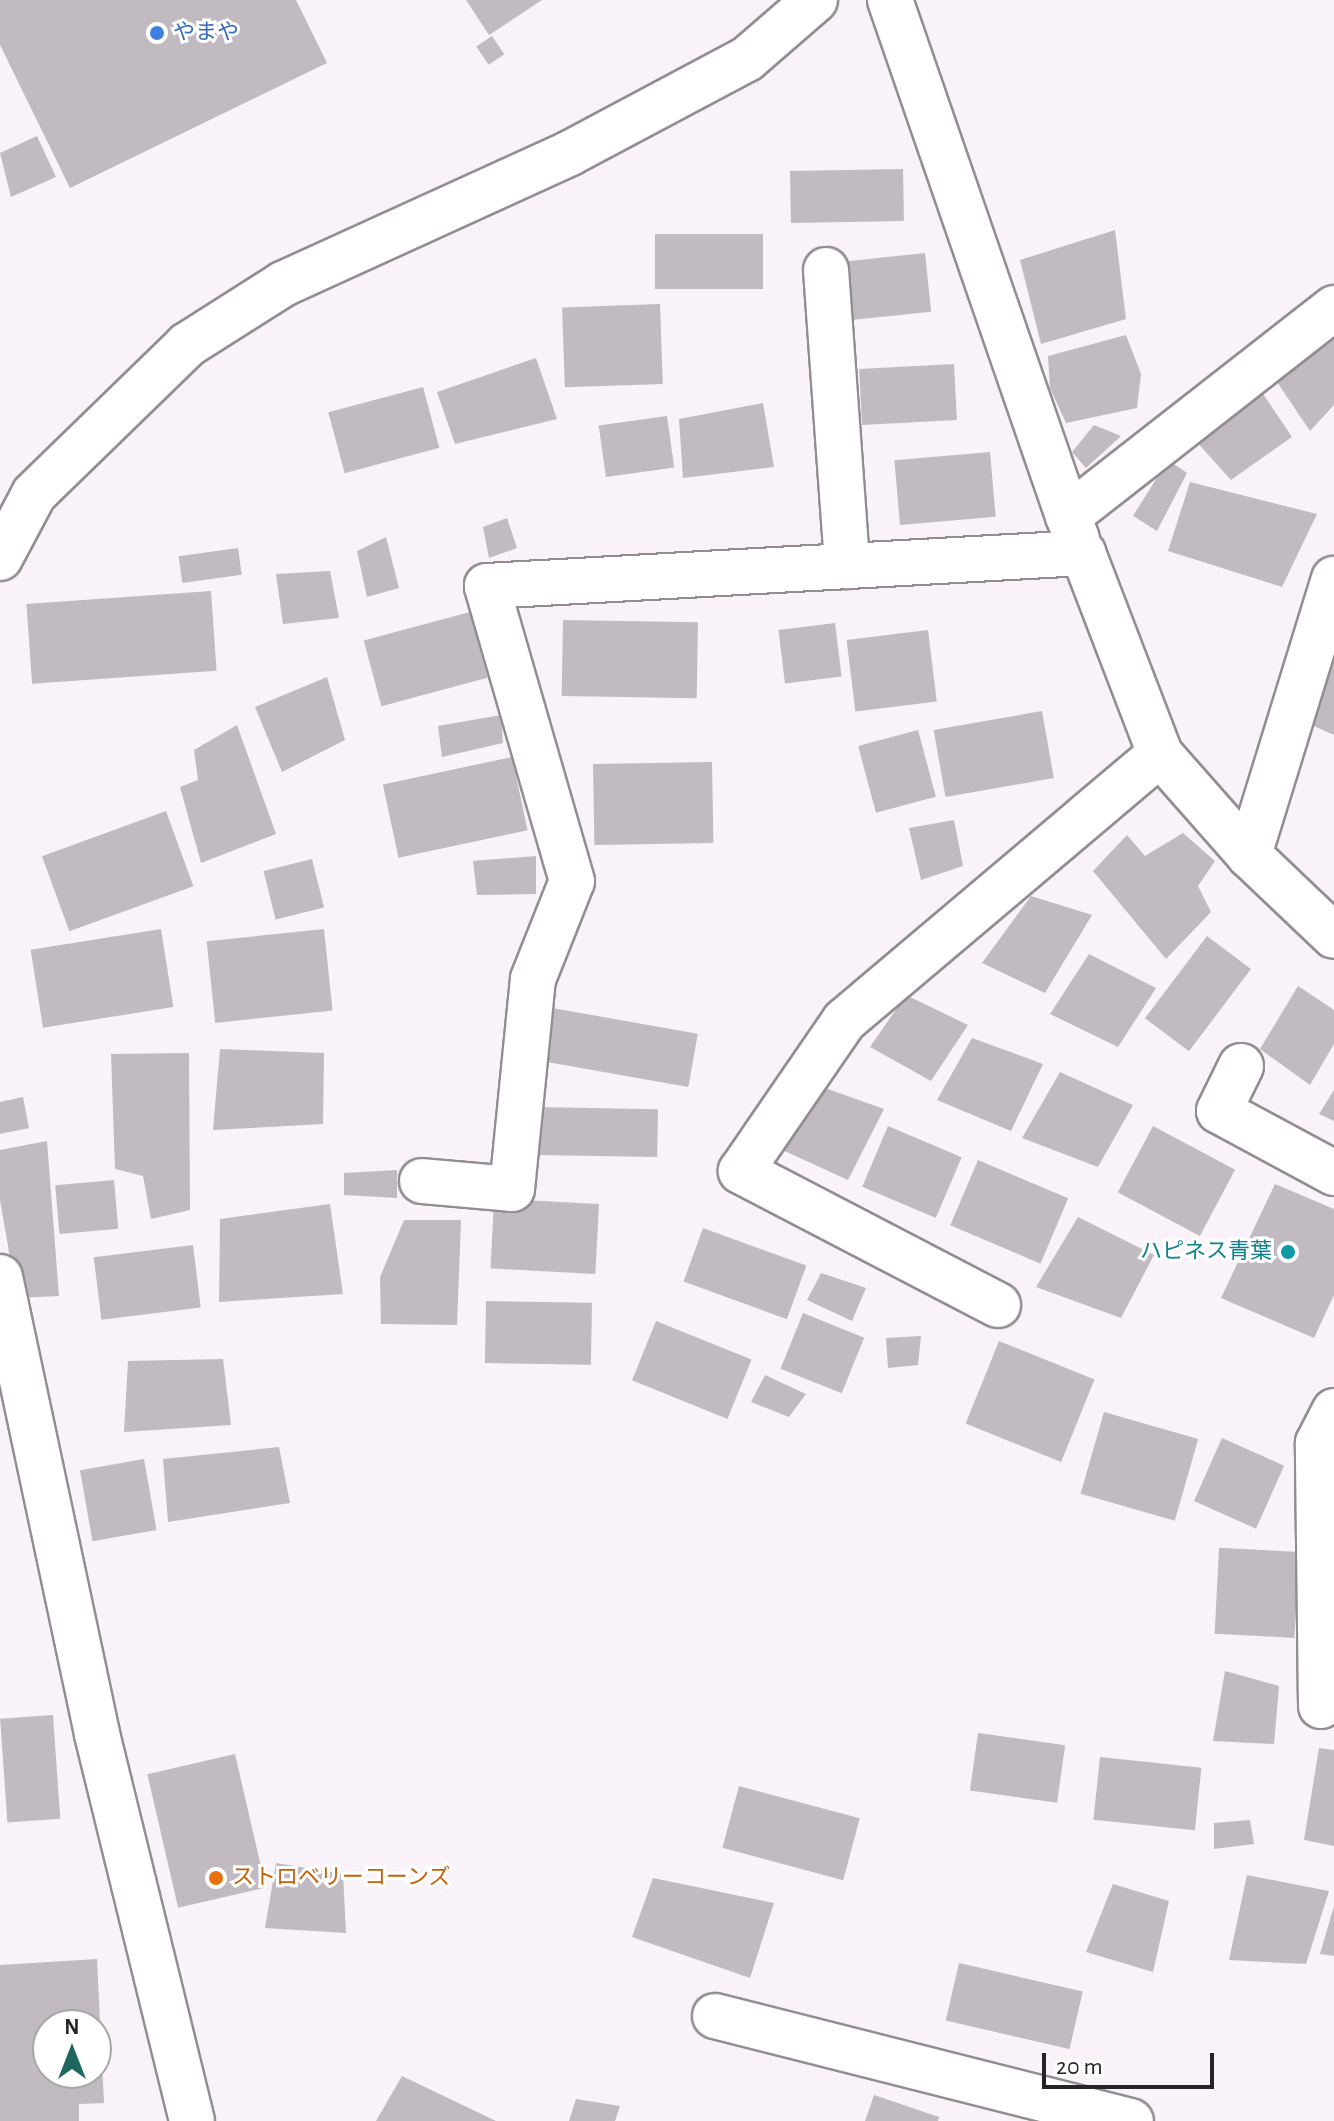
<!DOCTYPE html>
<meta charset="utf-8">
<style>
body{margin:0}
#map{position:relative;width:1334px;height:2121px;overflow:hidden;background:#f9f3f9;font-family:"Alegreya Sans","Noto Sans JP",sans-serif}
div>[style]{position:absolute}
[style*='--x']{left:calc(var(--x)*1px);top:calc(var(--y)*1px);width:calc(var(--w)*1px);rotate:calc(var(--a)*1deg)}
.building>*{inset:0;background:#c1bac0;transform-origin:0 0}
.roads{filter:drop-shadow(2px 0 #938d93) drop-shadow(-2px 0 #938d93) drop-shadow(0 2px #938d93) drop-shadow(0 -2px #938d93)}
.minor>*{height:44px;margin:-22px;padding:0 22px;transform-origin:22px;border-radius:22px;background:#fff}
.dots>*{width:22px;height:22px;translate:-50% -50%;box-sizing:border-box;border:4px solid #fff;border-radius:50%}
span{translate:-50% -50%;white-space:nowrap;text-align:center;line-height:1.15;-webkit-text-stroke:6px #fff;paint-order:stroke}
.shop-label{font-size:22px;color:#366cbe}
.left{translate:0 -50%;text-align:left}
.culture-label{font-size:22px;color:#0d838f}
.right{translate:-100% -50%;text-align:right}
.food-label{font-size:22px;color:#c56008}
.north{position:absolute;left:32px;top:2009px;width:80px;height:80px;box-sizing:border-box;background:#fff;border:2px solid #a8a7a8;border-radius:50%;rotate:0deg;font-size:22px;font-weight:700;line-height:32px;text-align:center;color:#262426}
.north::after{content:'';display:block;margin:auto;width:28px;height:36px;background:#1e6861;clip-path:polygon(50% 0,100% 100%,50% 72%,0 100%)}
.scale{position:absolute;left:1042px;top:2053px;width:172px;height:36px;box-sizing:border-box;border:4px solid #262426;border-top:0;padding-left:10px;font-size:24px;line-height:28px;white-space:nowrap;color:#262426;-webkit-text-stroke:6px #fff;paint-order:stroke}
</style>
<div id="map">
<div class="building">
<i style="clip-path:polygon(0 0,296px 0,327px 63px,70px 188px,0 45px)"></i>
<i style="clip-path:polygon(466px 0,542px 0,489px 35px)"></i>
<i style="left:492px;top:36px;width:22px;height:19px;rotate:56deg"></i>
<i style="clip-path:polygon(37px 136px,56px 177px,11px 197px,0 153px)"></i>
<i style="left:903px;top:169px;width:52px;height:113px;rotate:89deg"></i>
<i style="clip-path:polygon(1115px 230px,1126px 319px,1041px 344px,1020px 260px)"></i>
<i style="left:763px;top:234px;width:55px;height:108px;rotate:90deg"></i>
<i style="left:925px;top:253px;width:59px;height:78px;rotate:84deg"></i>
<i style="left:660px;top:304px;width:80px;height:98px;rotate:88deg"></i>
<i style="clip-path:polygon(1334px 333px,1334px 405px,1310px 431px,1275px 379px)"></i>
<i style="clip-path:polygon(1126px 335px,1141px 374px,1137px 408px,1066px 423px,1050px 388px,1048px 356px)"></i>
<i style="clip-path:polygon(536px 358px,557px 419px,455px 444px,437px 392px)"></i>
<i style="left:954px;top:364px;width:56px;height:95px;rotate:87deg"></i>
<i style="left:423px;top:387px;width:63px;height:98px;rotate:75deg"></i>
<i style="clip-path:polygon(1259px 388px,1292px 437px,1231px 480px,1195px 440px)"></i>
<i style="clip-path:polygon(763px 403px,774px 467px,683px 478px,679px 419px)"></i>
<i style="left:667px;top:416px;width:52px;height:69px;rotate:82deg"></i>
<i style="clip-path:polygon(1094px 425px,1121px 436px,1086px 468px,1072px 452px)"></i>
<i style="left:990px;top:452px;width:65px;height:96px;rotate:85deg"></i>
<i style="clip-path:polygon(1168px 460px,1187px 473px,1157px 531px,1133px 516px)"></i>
<i style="clip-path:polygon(1190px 482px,1317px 514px,1282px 587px,1168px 551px)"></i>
<i style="clip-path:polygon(507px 518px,517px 548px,489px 558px,483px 527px)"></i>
<i style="clip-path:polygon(386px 537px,399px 588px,367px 597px,357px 551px)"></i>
<i style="left:238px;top:548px;width:27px;height:60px;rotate:82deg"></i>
<i style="clip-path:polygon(330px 571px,339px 618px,283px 624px,276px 574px)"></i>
<i style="left:211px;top:591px;width:80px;height:185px;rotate:86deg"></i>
<i style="left:470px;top:612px;width:68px;height:110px;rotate:75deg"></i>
<i style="left:563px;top:620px;width:135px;height:76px;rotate:1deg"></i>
<i style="left:835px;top:623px;width:54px;height:57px;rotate:83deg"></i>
<i style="left:928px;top:630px;width:72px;height:82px;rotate:83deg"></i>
<i style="clip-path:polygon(1328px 656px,1334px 662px,1334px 735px,1307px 723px)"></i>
<i style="clip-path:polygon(327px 677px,345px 740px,282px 772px,255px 707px)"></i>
<i style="left:1042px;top:711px;width:68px;height:110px;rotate:80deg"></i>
<i style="clip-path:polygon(501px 715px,503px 743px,442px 757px,438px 726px)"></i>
<i style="clip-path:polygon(237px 725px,276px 834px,201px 863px,180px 787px,198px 780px,194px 750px)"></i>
<i style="left:918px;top:730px;width:69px;height:62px;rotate:75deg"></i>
<i style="left:512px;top:757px;width:75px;height:132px;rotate:78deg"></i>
<i style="left:712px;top:762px;width:81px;height:119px;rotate:89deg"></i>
<i style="left:166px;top:811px;width:80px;height:132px;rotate:70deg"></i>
<i style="clip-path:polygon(954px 820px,963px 866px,921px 880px,909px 828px)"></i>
<i style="clip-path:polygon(1183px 833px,1215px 861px,1198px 886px,1211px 912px,1166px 959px,1093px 871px,1127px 835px,1145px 856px)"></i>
<i style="clip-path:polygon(536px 856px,536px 894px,477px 895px,473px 861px)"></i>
<i style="left:312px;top:859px;width:50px;height:50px;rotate:76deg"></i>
<i style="clip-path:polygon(1031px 896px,1092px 915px,1045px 993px,982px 963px)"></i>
<i style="left:161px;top:929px;width:79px;height:132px;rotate:81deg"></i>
<i style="left:324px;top:929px;width:82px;height:118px;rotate:84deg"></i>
<i style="left:1207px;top:936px;width:55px;height:103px;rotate:37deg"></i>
<i style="clip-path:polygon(1089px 954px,1156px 988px,1118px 1047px,1050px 1014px)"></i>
<i style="clip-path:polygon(1298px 986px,1334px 1010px,1334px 1044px,1310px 1085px,1260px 1049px)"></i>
<i style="clip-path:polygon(906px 995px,968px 1025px,931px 1081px,870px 1047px)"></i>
<i style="left:552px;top:1008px;width:148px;height:54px;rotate:10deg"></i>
<i style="clip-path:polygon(972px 1038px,1043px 1064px,1011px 1131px,937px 1100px)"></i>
<i style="clip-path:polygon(220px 1049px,324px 1053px,323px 1124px,213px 1130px)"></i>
<i style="clip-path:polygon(189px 1053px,190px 1210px,151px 1219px,143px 1176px,115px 1169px,111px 1054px)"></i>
<i style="clip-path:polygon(1060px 1072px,1133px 1105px,1098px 1167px,1022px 1138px)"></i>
<i style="clip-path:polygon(814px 1084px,884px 1109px,848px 1180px,778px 1148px)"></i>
<i style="clip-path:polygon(1334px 1090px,1334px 1121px,1319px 1114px)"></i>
<i style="clip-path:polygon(23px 1097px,29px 1128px,0 1134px,0 1102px)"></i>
<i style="left:536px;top:1107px;width:122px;height:48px;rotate:1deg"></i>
<i style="left:888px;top:1126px;width:80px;height:66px;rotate:23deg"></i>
<i style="left:1153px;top:1126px;width:93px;height:75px;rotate:28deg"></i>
<i style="clip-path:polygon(47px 1141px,59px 1296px,17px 1298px,0 1200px,0 1150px)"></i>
<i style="left:978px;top:1160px;width:98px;height:71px;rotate:23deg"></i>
<i style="clip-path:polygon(397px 1170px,397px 1198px,344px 1195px,344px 1173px)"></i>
<i style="left:114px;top:1180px;width:49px;height:59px;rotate:85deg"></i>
<i style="clip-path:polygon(1275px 1184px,1334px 1209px,1334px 1295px,1314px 1338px,1221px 1298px)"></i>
<i style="clip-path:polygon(330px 1204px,343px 1294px,219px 1302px,220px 1219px)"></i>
<i style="left:599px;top:1204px;width:70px;height:105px;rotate:93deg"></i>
<i style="clip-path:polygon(1078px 1217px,1154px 1255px,1121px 1318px,1036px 1287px)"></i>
<i style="clip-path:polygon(404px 1220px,461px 1220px,457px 1325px,381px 1324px,380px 1277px)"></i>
<i style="left:703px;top:1228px;width:110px;height:57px;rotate:20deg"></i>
<i style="left:193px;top:1245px;width:63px;height:100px;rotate:83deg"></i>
<i style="clip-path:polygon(821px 1273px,866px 1288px,852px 1321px,807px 1300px)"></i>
<i style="left:486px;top:1301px;width:106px;height:62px;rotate:1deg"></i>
<i style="left:803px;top:1313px;width:66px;height:60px;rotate:22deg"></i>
<i style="left:656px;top:1321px;width:103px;height:64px;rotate:22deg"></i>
<i style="clip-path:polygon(921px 1336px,918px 1365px,888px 1368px,886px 1338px)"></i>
<i style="left:999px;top:1341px;width:103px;height:89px;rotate:22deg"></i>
<i style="clip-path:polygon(223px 1359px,231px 1425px,124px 1432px,128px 1361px)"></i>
<i style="clip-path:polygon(765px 1375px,806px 1394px,789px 1417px,751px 1402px)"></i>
<i style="left:1104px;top:1412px;width:98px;height:85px;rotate:16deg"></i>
<i style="left:1222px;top:1438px;width:68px;height:69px;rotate:24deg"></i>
<i style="clip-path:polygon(279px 1447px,290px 1503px,168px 1522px,163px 1459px)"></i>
<i style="left:144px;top:1459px;width:72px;height:65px;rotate:80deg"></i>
<i style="left:1299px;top:1552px;width:86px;height:80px;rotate:93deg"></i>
<i style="clip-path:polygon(1225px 1671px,1279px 1686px,1274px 1744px,1213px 1741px)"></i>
<i style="left:53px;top:1715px;width:104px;height:53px;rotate:86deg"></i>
<i style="left:978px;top:1733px;width:88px;height:58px;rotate:8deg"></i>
<i style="clip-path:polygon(1319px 1748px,1334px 1750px,1334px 1846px,1304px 1840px)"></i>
<i style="left:235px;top:1754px;width:137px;height:90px;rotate:77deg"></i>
<i style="left:1100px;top:1757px;width:102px;height:63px;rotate:6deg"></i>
<i style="left:739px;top:1786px;width:125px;height:64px;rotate:15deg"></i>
<i style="clip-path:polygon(1250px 1820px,1254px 1844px,1214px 1849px,1214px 1823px)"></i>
<i style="clip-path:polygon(276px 1863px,343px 1874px,346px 1933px,265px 1928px)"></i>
<i style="clip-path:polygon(1247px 1875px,1329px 1891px,1306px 1964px,1229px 1960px)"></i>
<i style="clip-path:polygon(653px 1878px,774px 1903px,750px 1978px,632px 1937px)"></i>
<i style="clip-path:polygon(1113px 1884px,1169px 1901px,1153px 1972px,1086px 1952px)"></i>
<i style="clip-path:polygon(1334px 1906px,1334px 1956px,1320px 1954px)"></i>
<i style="clip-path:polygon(evenodd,97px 1959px,104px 2103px,79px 2104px,79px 2121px,0 2121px,0 1965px,97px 1959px,48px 2025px,96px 2025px,96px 2073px,48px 2073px,48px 2025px)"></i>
<i style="left:959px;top:1963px;width:127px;height:59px;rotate:13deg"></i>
<i style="clip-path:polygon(402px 2076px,496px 2121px,376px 2121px)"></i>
<i style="clip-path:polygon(874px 2095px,939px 2117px,938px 2121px,865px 2121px)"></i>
<i style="clip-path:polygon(576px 2099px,620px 2106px,615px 2121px,569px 2121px)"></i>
</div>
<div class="roads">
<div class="minor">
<i style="--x:890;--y:0;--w:546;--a:70.97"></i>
<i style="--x:826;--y:270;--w:297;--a:85.9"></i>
<i style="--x:1077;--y:539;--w:25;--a:-111"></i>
<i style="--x:1068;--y:516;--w:338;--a:-38"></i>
<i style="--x:0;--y:558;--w:72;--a:-62"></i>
<i style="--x:34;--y:494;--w:214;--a:-44.2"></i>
<i style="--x:187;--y:345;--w:114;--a:-32.4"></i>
<i style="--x:283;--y:284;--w:315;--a:-24.5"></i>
<i style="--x:570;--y:153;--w:200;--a:-28"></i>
<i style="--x:747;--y:59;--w:90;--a:-40.9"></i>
<i style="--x:1249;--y:855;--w:289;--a:-72.9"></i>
<i style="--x:1241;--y:1066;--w:50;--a:116.1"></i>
<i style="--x:1219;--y:1111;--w:131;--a:28.3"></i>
<i style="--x:422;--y:1181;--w:90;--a:5.1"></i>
<i style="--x:512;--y:1189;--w:211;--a:-84.3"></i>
<i style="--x:533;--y:979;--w:105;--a:-68.3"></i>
<i style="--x:572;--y:881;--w:307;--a:-106.1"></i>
<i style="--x:487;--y:586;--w:597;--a:-3.17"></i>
<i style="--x:1083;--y:553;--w:215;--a:69"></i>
<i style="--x:0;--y:1277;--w:467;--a:78"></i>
<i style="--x:97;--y:1734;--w:398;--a:76.2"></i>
<i style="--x:998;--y:1305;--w:290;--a:-152.5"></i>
<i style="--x:741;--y:1171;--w:182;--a:-55.5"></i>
<i style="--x:844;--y:1021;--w:414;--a:-40.2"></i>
<i style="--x:1160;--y:754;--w:135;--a:48.6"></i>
<i style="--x:1249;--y:855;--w:117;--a:43.6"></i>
<i style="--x:1321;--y:1706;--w:263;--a:-90.7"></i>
<i style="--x:1318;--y:1443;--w:36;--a:-63"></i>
<i style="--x:715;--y:2016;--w:429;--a:14.2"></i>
</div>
</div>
<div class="dots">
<i style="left:157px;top:33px;background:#3f7fe0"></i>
<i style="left:1288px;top:1252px;background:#0f9aa8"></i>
<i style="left:216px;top:1878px;background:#e8710a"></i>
</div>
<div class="shop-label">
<span class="left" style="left:173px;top:33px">やまや</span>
</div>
<div class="culture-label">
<span class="right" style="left:1272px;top:1252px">ハピネス青葉</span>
</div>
<div class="food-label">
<span class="left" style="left:232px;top:1878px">ストロベリーコーンズ</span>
</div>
<div class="north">N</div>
<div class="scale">20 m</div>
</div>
